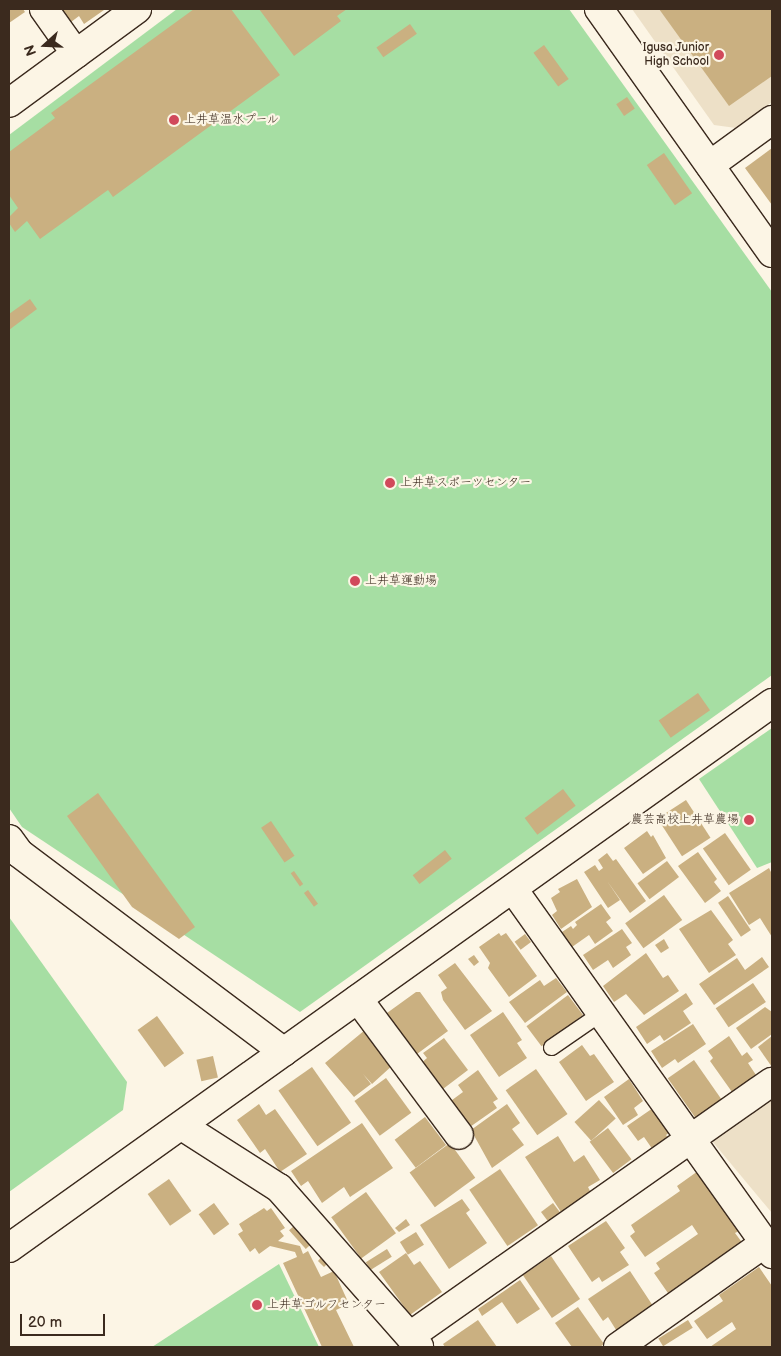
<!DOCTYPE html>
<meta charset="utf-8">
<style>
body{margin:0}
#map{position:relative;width:781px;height:1356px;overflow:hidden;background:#fcf5e5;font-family:"Balsamiq Sans","Klee One",sans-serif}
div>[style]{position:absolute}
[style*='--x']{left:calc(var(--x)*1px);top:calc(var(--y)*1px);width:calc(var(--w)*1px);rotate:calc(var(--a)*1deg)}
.built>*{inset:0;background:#ede0c7}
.green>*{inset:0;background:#a6dea3}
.building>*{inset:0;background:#cab081;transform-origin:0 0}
.roads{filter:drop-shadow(1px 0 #3b2a1e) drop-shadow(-1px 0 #3b2a1e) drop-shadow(0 1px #3b2a1e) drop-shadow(0 -1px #3b2a1e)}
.service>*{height:15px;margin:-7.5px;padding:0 7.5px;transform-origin:7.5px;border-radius:7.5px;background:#fcf5e5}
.minor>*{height:28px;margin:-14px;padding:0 14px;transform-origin:14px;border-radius:14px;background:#fcf5e5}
.tertiary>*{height:28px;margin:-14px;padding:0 14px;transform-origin:14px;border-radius:14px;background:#fcf5e5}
.dots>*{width:14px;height:14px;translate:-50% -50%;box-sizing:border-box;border:2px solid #fcf5e5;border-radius:50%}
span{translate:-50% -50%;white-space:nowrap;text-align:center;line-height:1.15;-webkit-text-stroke:4.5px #fcf5e5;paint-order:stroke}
.poi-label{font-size:12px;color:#3b2a1e}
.right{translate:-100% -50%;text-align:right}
.left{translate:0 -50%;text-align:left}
.frame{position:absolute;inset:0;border:10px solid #3b2a1e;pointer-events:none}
.north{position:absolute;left:20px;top:20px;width:50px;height:50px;-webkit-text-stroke:4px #fcf5e5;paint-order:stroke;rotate:250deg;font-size:14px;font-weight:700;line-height:20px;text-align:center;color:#3b2a1e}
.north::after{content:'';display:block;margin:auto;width:18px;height:22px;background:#3b2a1e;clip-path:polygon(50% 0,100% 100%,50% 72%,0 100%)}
.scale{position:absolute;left:20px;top:1314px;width:85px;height:22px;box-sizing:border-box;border:2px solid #3b2a1e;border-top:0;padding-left:6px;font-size:15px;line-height:18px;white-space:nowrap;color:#3b2a1e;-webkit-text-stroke:4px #fcf5e5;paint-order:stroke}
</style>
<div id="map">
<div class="built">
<i style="clip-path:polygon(632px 9px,772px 9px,772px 102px,736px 128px,714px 125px)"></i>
<i style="clip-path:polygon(772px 1099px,772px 1213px,712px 1141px)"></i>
</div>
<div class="green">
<i style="clip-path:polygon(177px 9px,569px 9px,772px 292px,772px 675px,300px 1012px,22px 827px,9px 808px,9px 135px)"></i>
<i style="clip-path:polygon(772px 728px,772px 862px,757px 868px,699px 779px)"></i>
<i style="clip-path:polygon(9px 917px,127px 1082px,123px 1110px,9px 1192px)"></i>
<i style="clip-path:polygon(279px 1264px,319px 1347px,152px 1347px)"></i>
</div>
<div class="building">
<i style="clip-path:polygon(9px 9px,23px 9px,25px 12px,9px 23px)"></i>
<i style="clip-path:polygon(62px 9px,103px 9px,104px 10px,84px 24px,79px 16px,71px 22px)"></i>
<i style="clip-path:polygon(194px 9px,231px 9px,280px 75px,113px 197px,108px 190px,40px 239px,27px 221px,15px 232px,9px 223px,9px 217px,18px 208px,9px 195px,9px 152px,55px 118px,51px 113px)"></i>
<i style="clip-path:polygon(259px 9px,347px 9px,337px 16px,341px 21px,294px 56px)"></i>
<i style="clip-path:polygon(659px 9px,772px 9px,772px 76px,729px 106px)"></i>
<i style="left:410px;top:24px;width:12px;height:41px;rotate:55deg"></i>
<i style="left:544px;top:45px;width:42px;height:13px;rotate:54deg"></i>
<i style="left:627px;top:97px;width:14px;height:13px;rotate:56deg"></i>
<i style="clip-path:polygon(772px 148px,772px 205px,745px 168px)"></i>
<i style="left:664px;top:153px;width:49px;height:21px;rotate:55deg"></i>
<i style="clip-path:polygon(30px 299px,37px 309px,9px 330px,9px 314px)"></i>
<i style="left:698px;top:693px;width:21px;height:48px;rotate:55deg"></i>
<i style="left:563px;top:789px;width:21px;height:48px;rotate:53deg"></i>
<i style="clip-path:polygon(98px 793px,195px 927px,179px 939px,132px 907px,67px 816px)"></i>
<i style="left:686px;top:800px;width:45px;height:34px;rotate:57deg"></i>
<i style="left:271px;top:821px;width:42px;height:12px;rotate:56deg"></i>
<i style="clip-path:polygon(647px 831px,651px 837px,653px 835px,666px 858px,643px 874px,624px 848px)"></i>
<i style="left:725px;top:833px;width:45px;height:27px;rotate:55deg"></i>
<i style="left:445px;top:850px;width:11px;height:41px;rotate:52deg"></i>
<i style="clip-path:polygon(698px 852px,717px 879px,714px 882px,721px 891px,705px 903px,678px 866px)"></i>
<i style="clip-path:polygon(607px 853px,613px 861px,616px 859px,646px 901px,630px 913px,607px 881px,620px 900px,608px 908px,584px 872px,595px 865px,599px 871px,603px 868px,598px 860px)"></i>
<i style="left:667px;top:861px;width:20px;height:37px;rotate:53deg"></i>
<i style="clip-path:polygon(769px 868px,772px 874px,772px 937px,760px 918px,749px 925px,729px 893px)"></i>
<i style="left:294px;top:871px;width:16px;height:4px;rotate:55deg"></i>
<i style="clip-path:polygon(577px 879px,592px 907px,561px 929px,552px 915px,557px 911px,551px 898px,560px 892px,558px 889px)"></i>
<i style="left:308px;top:890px;width:17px;height:5px;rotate:54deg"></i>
<i style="left:664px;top:895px;width:31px;height:48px;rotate:54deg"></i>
<i style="left:728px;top:896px;width:41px;height:12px;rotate:56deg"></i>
<i style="clip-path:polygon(601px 904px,611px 918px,606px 922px,613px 931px,595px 944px,589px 935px,572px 947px,562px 932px,571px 926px,573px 929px,577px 925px,575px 922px)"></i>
<i style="clip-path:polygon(711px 910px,733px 940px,728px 944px,736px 955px,709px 973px,679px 929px)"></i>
<i style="clip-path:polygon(622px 929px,632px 943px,626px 947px,631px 955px,613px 968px,608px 960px,593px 970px,583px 955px)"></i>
<i style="clip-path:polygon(499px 933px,501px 936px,506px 933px,537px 976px,509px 997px,488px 968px,490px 963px,479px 947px)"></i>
<i style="left:525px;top:934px;width:10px;height:13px;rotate:53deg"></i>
<i style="clip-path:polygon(664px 939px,669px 948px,661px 953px,655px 945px)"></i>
<i style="clip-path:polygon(646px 953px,663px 978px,668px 975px,679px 991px,644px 1015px,626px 994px,614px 1002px,603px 986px)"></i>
<i style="clip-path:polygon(474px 955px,479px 962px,474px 966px,468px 959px)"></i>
<i style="clip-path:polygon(762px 957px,769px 967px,714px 1005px,699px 984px,737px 958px,745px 970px)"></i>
<i style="clip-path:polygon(455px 963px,492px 1011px,465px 1030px,443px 1000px,441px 992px,447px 988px,438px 975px)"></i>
<i style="clip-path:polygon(556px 978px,567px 992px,525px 1023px,509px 1002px,540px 980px,544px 986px)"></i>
<i style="left:753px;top:983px;width:23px;height:45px;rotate:56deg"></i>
<i style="clip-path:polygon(416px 992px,420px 992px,448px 1031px,417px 1054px,412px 1048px,409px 1050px,387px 1013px)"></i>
<i style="clip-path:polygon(686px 993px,693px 1004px,683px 1011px,691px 1023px,664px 1041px,660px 1035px,647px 1044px,636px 1027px)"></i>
<i style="left:568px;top:995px;width:25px;height:52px;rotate:53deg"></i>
<i style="clip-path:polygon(765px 1007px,772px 1012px,772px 1034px,751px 1049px,736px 1028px)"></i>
<i style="clip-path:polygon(503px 1012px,522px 1040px,517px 1043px,527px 1058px,499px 1077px,470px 1035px)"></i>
<i style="left:157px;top:1016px;width:46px;height:24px;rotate:54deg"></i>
<i style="clip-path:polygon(693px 1024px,706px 1044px,678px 1063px,675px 1059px,662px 1068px,651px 1051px)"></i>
<i style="clip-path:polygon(365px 1030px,394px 1064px,372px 1084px,363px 1074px,371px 1084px,354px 1097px,325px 1063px)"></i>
<i style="clip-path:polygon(729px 1036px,742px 1056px,747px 1052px,753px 1060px,748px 1063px,756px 1075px,732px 1092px,710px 1061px,713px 1058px,708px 1051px)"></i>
<i style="clip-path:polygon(772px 1036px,772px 1067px,758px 1047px)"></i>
<i style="clip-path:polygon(444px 1038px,468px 1070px,439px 1092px,419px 1065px,427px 1058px,423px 1053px)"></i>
<i style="clip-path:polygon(582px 1045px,590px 1056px,594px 1054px,614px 1082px,586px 1101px,559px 1062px)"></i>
<i style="left:213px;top:1056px;width:22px;height:17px;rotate:77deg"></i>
<i style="left:694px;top:1060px;width:49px;height:32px;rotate:55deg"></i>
<i style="left:312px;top:1067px;width:68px;height:41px;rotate:55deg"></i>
<i style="left:536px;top:1069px;width:55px;height:37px;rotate:55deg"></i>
<i style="clip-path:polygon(478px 1070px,498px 1099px,493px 1102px,497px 1108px,467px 1129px,448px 1103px,463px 1092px,458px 1085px)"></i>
<i style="left:386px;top:1078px;width:43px;height:39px;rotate:54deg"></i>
<i style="clip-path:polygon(629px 1079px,643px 1101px,634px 1108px,638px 1115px,623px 1125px,604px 1097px)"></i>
<i style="left:599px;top:1100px;width:25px;height:33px;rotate:48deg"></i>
<i style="clip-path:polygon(259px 1104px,266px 1115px,275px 1109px,307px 1154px,280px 1172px,265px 1149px,260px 1153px,237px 1120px)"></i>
<i style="clip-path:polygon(507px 1104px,520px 1123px,512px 1129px,524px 1145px,492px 1168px,471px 1130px)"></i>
<i style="clip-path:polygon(653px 1108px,670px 1132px,666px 1135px,669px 1139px,653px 1150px,644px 1137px,638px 1141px,627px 1126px)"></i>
<i style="left:425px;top:1117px;width:35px;height:38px;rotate:53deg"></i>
<i style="clip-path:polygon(362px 1123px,393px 1168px,350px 1197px,344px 1187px,322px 1203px,308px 1181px,301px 1186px,291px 1171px)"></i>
<i style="left:608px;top:1128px;width:39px;height:23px;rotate:53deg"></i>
<i style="clip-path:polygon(558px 1136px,574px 1162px,584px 1155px,600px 1180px,588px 1187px,591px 1193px,561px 1212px,525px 1157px)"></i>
<i style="left:450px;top:1143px;width:43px;height:50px;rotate:54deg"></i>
<i style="left:500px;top:1169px;width:68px;height:37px;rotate:56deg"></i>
<i style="clip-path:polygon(698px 1171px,739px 1231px,735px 1233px,744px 1245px,670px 1296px,654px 1273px,660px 1269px,656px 1263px,698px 1234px,692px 1225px,645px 1257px,630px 1236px,635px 1232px,631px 1225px,680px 1191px,677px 1186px)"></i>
<i style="left:169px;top:1179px;width:39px;height:26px;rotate:55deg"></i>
<i style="left:366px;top:1192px;width:51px;height:43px;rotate:54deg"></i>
<i style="clip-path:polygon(462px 1199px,470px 1210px,466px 1213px,487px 1243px,449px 1269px,420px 1225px)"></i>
<i style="left:214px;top:1203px;width:26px;height:19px;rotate:54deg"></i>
<i style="left:553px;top:1203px;width:15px;height:15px;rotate:53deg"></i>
<i style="clip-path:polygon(264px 1208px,267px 1211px,271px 1208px,285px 1228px,280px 1231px,284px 1236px,278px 1241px,300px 1246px,303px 1254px,308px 1251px,321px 1277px,334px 1271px,349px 1304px,336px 1310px,354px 1347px,322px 1347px,283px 1263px,297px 1257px,295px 1252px,270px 1246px,259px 1254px,255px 1248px,250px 1252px,238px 1234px,243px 1231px,239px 1224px)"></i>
<i style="clip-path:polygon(406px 1219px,410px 1225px,399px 1232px,395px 1228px)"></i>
<i style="clip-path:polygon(606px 1221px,625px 1248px,620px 1252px,629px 1265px,602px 1282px,599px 1277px,592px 1282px,568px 1246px)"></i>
<i style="left:295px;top:1225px;width:25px;height:8px;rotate:48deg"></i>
<i style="left:416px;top:1232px;width:15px;height:19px;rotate:58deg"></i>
<i style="left:387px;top:1249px;width:9px;height:25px;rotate:58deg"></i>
<i style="clip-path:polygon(406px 1253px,414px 1265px,420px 1261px,442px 1292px,410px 1315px,379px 1272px)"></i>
<i style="clip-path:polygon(322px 1256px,329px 1262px,324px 1267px,318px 1261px)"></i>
<i style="left:551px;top:1256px;width:52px;height:34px;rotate:56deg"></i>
<i style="clip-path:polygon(759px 1267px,772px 1286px,772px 1347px,710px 1347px,736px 1329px,732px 1322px,707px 1339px,694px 1321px,723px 1301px,719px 1295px)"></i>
<i style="clip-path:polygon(630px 1271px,655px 1309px,618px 1333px,608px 1317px,603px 1321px,588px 1299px)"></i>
<i style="clip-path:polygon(520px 1280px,540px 1309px,517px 1324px,502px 1302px,482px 1316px,478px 1309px)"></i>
<i style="clip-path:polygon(578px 1307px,604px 1344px,600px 1347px,572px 1347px,555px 1323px)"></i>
<i style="clip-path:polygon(478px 1320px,497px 1347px,445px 1347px,443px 1344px)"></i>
<i style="left:688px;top:1320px;width:9px;height:35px;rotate:58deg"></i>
</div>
<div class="roads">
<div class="service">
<i style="--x:551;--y:1047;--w:58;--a:-34.5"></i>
</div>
<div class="minor">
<i style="--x:44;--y:9;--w:55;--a:54.6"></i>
<i style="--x:710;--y:165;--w:77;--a:-36"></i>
<i style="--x:9;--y:839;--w:17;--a:54"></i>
<i style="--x:19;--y:853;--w:331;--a:36.9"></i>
<i style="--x:513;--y:889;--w:448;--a:54.6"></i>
<i style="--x:358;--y:999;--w:169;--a:53.4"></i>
<i style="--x:182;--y:1126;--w:115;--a:32.6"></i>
<i style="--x:279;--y:1188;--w:212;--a:48.6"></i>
<i style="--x:410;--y:1336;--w:442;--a:-35.1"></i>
<i style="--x:618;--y:1347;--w:180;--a:-35.3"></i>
</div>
<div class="tertiary">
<i style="--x:599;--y:9;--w:299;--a:54.7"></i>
<i style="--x:9;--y:103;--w:159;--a:-36.3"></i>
<i style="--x:9;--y:1248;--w:938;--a:-35.54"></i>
</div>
</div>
<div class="dots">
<i style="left:719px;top:55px;background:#d1495b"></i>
<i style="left:174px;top:120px;background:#d1495b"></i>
<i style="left:390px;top:483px;background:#d1495b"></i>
<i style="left:355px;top:581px;background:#d1495b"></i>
<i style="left:749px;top:820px;background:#d1495b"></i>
<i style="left:257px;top:1305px;background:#d1495b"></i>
</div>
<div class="poi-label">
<span class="right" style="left:709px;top:55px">Igusa Junior<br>High School</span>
<span class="left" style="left:184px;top:120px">上井草温水プール</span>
<span class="left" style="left:400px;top:483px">上井草スポーツセンター</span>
<span class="left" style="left:365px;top:581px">上井草運動場</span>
<span class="right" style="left:739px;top:820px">農芸高校上井草農場</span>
<span class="left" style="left:267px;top:1305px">上井草ゴルフセンター</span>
</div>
<div class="frame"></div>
<div class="north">N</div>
<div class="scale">20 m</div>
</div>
